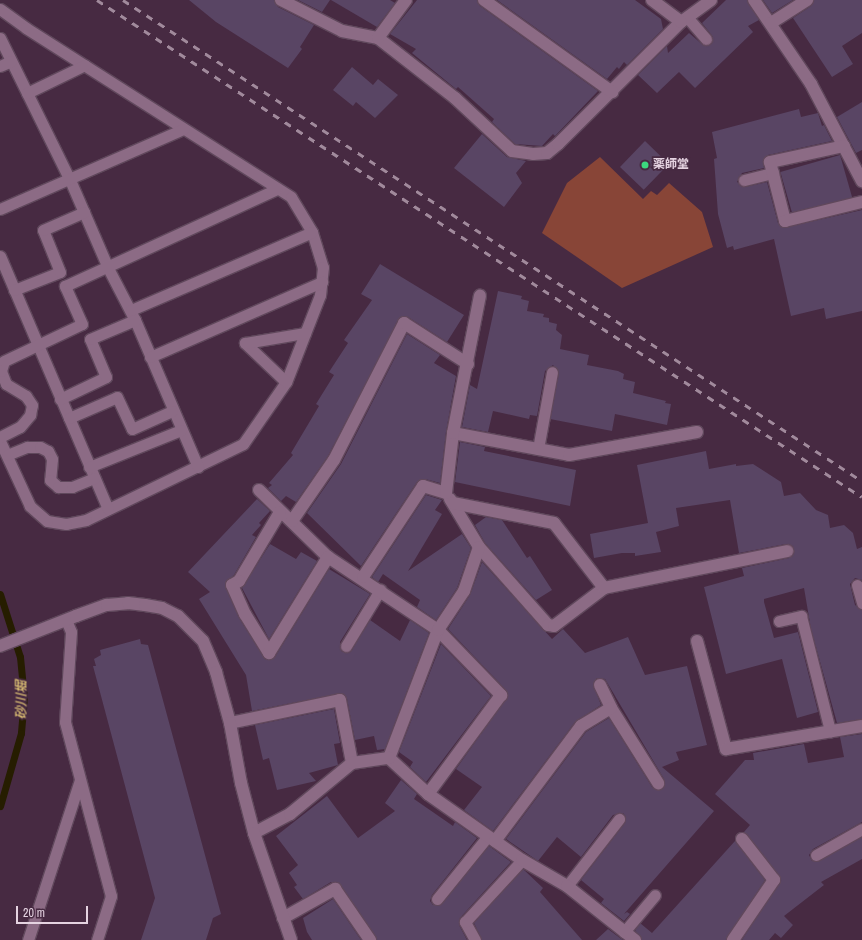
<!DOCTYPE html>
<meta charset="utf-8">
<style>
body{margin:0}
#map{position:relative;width:862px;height:940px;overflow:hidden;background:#472a42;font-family:"Archivo Narrow","Noto Sans JP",sans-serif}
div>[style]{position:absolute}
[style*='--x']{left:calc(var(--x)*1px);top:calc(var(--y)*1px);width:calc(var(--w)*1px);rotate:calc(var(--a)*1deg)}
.green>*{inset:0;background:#884537}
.stream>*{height:7px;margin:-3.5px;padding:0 3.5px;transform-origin:3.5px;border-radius:3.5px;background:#261d00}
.building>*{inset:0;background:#594564;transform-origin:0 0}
.roads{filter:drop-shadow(1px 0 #60485c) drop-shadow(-1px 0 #60485c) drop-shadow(0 1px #60485c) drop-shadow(0 -1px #60485c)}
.lane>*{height:11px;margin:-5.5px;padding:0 5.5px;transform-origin:5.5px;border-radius:5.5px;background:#8c6b85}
.street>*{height:12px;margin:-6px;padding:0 6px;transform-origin:6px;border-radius:6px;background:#8c6b85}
.secondary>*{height:12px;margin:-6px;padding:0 6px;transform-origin:6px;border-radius:6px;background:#8c6b85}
.rail>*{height:3px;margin-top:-1.5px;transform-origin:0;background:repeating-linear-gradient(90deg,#a18a9c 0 7px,transparent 0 14px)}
.dots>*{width:11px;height:11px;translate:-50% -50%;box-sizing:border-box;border:2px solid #472a42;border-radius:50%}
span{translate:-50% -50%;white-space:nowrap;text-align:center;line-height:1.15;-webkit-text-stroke:3.5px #472a42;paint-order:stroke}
.poi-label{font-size:12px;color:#e5d3e1;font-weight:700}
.left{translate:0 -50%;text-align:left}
.water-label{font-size:13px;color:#fcdf7e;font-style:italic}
.scale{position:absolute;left:16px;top:906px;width:72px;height:18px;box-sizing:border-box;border:2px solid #e5d3e1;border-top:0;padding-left:5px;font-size:12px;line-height:14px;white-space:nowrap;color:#e5d3e1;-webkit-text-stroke:3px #472a42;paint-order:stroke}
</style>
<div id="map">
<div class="green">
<i style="clip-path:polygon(600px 157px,643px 199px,651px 191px,657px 195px,669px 183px,702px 212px,713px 247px,622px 288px,542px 233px,567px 183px)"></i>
</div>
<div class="stream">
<i style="--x:0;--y:594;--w:66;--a:72.4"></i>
<i style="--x:20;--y:657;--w:41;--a:84.4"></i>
<i style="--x:24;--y:698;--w:35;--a:95"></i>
<i style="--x:21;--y:733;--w:76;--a:106"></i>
</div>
<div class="building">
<i style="clip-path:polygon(189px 0,274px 0,278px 7px,314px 25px,300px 47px,302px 49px,288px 68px,216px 22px)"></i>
<i style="clip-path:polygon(298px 0,330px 0,322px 12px)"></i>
<i style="clip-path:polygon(331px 0,390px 0,395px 3px,377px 27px)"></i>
<i style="clip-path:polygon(417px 0,477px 0,480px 6px,598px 91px,555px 136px,553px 134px,542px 146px,515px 144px,492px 122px,494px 119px,458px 87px,456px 89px,412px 53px,416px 49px,390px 34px)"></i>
<i style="clip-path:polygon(497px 0,635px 0,661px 19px,663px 29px,627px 65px,624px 62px,619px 69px,617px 67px,607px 79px)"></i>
<i style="clip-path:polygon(726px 0,747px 0,759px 20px,748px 26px,753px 32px,695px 88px,679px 72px,657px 93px,638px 75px,667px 46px,668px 53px,689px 33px,703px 45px,711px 44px,713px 37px,702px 23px)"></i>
<i style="clip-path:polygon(763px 0,793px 0,772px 13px)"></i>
<i style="clip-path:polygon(814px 0,862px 0,862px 33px,842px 46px,853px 64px,832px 77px,793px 18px,811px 6px)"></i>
<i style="clip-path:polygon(352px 67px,373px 85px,378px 79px,398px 95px,375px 118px,356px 102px,353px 106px,333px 90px)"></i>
<i style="clip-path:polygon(862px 102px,862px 150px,856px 153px,837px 117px)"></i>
<i style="clip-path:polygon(799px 109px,801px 117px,818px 113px,822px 126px,824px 125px,832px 141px,768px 155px,763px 160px,764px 168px,742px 173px,737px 182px,745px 187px,767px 182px,778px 223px,783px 228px,862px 210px,862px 311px,826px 319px,824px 308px,791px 316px,774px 239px,734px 250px,733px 246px,727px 248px,718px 214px,714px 159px,717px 158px,712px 132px)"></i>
<i style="clip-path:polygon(482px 134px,507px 157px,526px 161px,516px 173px,522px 183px,504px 207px,454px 168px)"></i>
<i style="left:645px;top:141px;width:33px;height:36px;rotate:44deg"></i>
<i style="left:840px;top:155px;width:44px;height:62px;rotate:74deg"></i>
<i style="clip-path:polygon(380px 264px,464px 315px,447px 342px,408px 317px,400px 317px,328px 456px,296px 502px,286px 496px,281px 501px,268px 488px,272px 485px,269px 483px,293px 455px,291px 453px,319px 406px,316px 404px,334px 375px,329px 372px,348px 343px,344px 340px,372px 300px,361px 294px)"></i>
<i style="clip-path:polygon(498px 291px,522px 296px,521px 299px,529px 301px,527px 311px,544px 314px,543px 317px,549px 318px,549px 322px,557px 324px,556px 330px,562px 335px,560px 349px,589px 355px,587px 365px,618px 371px,624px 374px,623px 379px,635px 382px,633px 393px,666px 401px,665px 403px,671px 404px,667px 425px,615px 414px,612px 431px,550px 419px,559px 373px,553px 365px,545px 371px,537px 416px,530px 415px,529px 419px,493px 411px,488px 432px,462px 427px,470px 385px,477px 389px)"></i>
<i style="clip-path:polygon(407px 334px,440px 355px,434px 363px,456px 376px,446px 432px,440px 483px,425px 479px,417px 482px,361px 566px,307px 513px,341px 464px)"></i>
<i style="clip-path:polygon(460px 442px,485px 447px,484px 451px,576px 470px,570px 506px,455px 482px)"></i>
<i style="clip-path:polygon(706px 451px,709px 469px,736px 464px,736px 466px,753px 464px,781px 482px,784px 496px,800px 493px,816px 510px,828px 515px,830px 528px,844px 525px,853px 533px,857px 549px,862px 547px,862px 580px,855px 578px,850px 584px,855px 605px,862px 610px,862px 719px,837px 723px,811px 629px,804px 588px,764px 599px,764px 602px,774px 638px,798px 632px,818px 712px,797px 718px,782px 659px,726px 674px,704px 587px,744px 576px,742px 568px,789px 558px,794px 550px,792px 546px,786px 544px,739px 553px,730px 500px,676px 508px,679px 526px,656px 532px,661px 552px,635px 556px,635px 553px,622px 553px,594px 558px,590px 534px,648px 523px,637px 465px)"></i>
<i style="clip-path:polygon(426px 495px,442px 500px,435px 510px,442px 514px,408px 571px,462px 534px,471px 548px,457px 588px,436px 620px,417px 607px,420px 600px,383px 574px,378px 582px,372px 577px)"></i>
<i style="clip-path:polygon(257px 499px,270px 511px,259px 523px,261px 525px,252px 535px,256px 537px,234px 575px,225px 585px,239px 618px,265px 659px,269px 660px,275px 657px,329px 569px,370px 594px,340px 642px,342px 652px,352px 650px,370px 620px,400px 641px,410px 620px,429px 633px,385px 749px,377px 750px,374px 736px,355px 740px,347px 699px,342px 693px,252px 711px,246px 675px,199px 599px,210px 592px,188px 572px)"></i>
<i style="clip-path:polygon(486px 517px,502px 520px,527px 558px,530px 556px,552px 590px,536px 600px,485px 543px,475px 525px)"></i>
<i style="clip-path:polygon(270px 544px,296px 559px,301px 552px,317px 561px,269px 639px,242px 588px)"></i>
<i style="clip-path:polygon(482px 562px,552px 639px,563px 629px,585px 653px,628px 637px,645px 675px,687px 666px,707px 745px,676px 752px,679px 760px,662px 767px,714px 811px,624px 914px,627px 912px,630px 914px,624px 921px,601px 903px,604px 899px,581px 880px,625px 823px,626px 817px,623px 813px,613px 815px,581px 857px,557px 837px,538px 861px,506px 839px,586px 732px,609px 718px,652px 787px,658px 790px,664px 787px,664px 779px,605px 679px,597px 678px,593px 684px,601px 705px,575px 722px,493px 831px,464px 810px,482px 787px,456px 769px,508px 696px,506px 690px,448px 629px,470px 595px)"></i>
<i style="clip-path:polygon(140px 639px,141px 644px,148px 645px,221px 914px,213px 918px,206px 940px,141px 940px,155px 898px,93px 666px,96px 666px,94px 659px,101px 655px,100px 650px)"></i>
<i style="clip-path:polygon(441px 644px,491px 696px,426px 782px,410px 767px,413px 762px,399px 752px)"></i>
<i style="clip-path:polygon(334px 709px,340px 743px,334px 744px,338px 765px,309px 773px,316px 781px,277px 790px,269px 758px,263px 760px,255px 725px)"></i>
<i style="clip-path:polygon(862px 734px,862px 822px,813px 849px,809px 855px,812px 861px,819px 861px,862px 837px,862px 859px,821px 882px,824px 885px,784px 916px,793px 925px,781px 938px,775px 933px,769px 940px,742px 940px,781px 879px,744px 832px,750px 825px,715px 794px,745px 760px,754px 760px,753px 753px,804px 744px,808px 763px,844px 757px,840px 737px)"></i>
<i style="clip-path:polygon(401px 780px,417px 794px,414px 799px,453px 826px,455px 822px,477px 838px,432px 895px,430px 901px,433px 905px,442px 903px,489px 846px,511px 862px,460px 918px,459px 925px,467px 940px,377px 940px,339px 883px,331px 882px,303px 899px,294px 887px,297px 885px,289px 873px,298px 865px,276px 836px,327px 796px,358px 838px,395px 811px,385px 803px)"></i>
<i style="clip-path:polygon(735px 841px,765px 880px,726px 940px,642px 940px,635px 930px,640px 923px,652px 933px)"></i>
<i style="clip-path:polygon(523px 869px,543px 888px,540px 892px,582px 940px,482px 940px,474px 923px)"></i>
<i style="clip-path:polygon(333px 899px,361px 940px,312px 940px,307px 932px,303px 918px)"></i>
<i style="clip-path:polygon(608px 929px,620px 938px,623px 940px,596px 940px)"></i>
</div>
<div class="roads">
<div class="lane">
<i style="--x:0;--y:9;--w:32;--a:36"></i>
<i style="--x:26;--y:28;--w:314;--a:32.5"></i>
<i style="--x:291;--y:197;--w:41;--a:59"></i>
<i style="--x:312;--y:232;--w:37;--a:73"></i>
<i style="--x:323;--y:267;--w:28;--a:96"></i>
<i style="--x:320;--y:295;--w:93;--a:111.3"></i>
<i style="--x:286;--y:382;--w:75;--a:124.7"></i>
<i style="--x:243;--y:444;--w:174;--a:154.2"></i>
<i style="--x:86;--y:520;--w:20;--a:169"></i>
<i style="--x:66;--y:524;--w:19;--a:-171"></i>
<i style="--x:47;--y:521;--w:23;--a:-139"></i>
<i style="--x:30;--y:506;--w:72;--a:-114.8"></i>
<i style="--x:687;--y:17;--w:29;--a:49"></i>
<i style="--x:0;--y:38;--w:158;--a:63.8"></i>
<i style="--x:70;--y:180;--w:96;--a:66.6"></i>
<i style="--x:108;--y:268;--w:59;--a:62.6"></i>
<i style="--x:135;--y:320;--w:160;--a:66.8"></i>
<i style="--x:0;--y:66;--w:12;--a:-24"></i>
<i style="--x:27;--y:93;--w:64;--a:-25.8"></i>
<i style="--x:744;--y:180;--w:30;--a:-14"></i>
<i style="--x:0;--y:209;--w:200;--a:-23.6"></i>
<i style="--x:0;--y:256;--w:275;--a:66.9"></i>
<i style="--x:14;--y:290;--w:49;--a:-21.4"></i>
<i style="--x:60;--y:272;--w:45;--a:-112"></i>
<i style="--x:43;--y:230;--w:45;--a:-23.7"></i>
<i style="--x:131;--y:310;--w:197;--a:-23.3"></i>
<i style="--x:150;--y:357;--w:188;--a:-23.6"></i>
<i style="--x:286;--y:382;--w:57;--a:-136.4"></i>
<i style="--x:245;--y:343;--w:61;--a:-9.5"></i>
<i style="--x:60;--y:399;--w:51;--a:-25.6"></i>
<i style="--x:106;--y:377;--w:41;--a:-112.8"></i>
<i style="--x:90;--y:339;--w:49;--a:-22.9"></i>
<i style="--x:69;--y:418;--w:52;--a:-23.6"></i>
<i style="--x:117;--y:397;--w:35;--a:65"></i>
<i style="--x:132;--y:429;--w:44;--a:-24.2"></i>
<i style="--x:0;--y:437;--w:22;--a:-27"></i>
<i style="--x:20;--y:427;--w:16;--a:-50"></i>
<i style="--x:30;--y:415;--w:10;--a:-79"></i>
<i style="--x:32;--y:405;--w:11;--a:-124"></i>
<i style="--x:26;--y:396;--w:23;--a:-149"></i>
<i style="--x:6;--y:384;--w:14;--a:-111"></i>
<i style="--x:1;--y:371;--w:10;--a:-73"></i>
<i style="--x:4;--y:361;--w:86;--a:-25.4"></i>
<i style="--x:82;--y:324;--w:42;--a:-114.1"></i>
<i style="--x:65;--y:286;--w:233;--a:-24.6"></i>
<i style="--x:538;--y:449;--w:78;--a:-79.7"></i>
<i style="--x:7;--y:455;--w:22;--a:-22"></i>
<i style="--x:27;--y:447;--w:13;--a:0"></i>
<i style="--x:40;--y:447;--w:9;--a:27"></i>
<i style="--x:48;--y:451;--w:9;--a:63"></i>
<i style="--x:52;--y:459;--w:21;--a:95"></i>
<i style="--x:50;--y:480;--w:11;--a:41"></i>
<i style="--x:58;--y:487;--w:14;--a:0"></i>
<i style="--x:72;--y:487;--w:24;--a:-22"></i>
<i style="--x:89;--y:467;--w:99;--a:-21.9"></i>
<i style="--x:857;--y:585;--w:19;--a:74"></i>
<i style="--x:66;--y:620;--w:13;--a:67"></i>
<i style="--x:71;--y:632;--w:90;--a:93.8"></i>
<i style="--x:65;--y:722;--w:180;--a:75.2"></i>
<i style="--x:111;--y:896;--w:46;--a:107.7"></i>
<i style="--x:779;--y:621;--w:23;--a:-13"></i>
<i style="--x:801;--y:616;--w:119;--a:75.8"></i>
<i style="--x:346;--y:646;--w:66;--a:-58.7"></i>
<i style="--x:816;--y:855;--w:53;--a:-29.5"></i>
<i style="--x:567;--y:886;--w:85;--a:-52.2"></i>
<i style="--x:437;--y:899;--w:81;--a:-51"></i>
<i style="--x:624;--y:932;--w:48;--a:-50"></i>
<i style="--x:28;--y:940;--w:168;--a:-72"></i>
<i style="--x:475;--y:940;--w:21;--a:-119"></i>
<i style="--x:465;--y:922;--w:84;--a:-47.4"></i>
</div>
<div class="street">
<i style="--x:281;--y:0;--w:68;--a:26.9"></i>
<i style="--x:342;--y:31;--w:37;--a:11"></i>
<i style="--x:378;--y:38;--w:98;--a:37.9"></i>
<i style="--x:455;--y:98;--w:78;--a:42.9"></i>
<i style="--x:512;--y:151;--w:21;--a:8"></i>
<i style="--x:533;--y:154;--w:14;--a:-4"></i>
<i style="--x:547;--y:153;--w:14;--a:-39"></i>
<i style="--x:558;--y:144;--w:173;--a:-44.8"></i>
<i style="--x:681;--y:22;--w:37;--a:-36"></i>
<i style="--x:484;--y:0;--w:158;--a:35.7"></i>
<i style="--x:652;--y:0;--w:36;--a:37"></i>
<i style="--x:754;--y:0;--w:102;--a:55.8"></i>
<i style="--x:811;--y:84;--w:110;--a:62.3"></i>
<i style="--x:771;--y:23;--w:43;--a:-32.6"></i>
<i style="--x:378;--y:38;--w:47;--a:-53.6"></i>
<i style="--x:844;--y:146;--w:76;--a:167.8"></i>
<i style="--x:770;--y:162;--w:61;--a:75.7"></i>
<i style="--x:785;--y:221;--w:79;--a:-13.9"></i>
<i style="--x:453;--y:433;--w:118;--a:10.7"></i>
<i style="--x:569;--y:455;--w:130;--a:-10.2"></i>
<i style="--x:259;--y:490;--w:96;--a:44.2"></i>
<i style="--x:328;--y:557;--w:132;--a:33.6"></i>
<i style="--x:438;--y:630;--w:91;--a:45.9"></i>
<i style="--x:501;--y:695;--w:123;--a:126.4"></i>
<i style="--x:450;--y:499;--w:56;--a:58.9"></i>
<i style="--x:479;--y:547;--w:104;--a:48.5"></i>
<i style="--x:548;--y:625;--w:6;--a:9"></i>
<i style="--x:554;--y:626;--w:63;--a:-37.2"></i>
<i style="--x:453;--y:503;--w:103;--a:11.2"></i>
<i style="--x:554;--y:523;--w:82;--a:52.4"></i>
<i style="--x:604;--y:588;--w:187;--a:-11.4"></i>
<i style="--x:280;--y:512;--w:80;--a:120.7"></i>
<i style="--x:239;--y:581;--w:8;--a:150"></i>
<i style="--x:232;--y:585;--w:32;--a:66"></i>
<i style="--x:245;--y:614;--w:46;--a:58.4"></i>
<i style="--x:269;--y:653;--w:113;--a:-58.4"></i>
<i style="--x:292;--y:521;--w:74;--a:-55.5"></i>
<i style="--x:334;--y:460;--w:154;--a:-62.9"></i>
<i style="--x:404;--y:323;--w:76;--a:32.6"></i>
<i style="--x:363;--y:577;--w:109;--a:-56.6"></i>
<i style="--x:423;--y:486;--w:24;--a:17"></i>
<i style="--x:446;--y:493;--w:60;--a:-83.3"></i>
<i style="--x:453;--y:433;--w:140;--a:-78.9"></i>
<i style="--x:697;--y:641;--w:112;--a:75"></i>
<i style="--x:726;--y:749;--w:138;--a:-9.6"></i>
<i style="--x:0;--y:646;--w:82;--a:-21.5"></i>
<i style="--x:600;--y:685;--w:25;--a:64"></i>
<i style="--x:611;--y:708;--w:89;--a:57.9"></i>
<i style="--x:230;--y:723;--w:112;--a:-11.8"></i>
<i style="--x:340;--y:700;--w:64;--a:79.2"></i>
<i style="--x:389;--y:758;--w:53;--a:42.7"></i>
<i style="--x:428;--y:794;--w:115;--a:35.1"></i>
<i style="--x:522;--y:860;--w:52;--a:30"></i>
<i style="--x:567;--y:886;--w:87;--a:38.5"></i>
<i style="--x:389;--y:758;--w:137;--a:-69.1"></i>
<i style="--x:438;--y:630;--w:47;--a:-56.3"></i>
<i style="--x:464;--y:591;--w:46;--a:-71.2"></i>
<i style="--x:254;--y:833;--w:41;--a:-27.8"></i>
<i style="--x:290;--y:814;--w:80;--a:-39.4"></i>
<i style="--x:352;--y:763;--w:37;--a:-8"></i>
<i style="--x:495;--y:841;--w:144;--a:-53.2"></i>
<i style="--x:581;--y:726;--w:35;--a:-31"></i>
<i style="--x:283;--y:918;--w:60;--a:-29.1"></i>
<i style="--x:335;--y:889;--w:62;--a:55.5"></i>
<i style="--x:733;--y:940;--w:73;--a:-55.7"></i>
<i style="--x:774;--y:880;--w:52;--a:-128"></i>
</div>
<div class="secondary">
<i style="--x:76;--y:616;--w:33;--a:-20"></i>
<i style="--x:107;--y:605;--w:21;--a:-5"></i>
<i style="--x:128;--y:603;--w:17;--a:7"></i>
<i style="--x:145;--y:605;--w:17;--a:10"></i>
<i style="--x:162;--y:608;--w:18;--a:27"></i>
<i style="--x:178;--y:616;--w:35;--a:45"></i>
<i style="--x:203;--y:641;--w:34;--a:67"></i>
<i style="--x:216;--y:672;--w:53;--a:74.6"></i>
<i style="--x:230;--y:723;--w:61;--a:79.6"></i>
<i style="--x:241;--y:783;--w:52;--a:75.4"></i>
<i style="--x:254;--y:833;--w:113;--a:70.9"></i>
</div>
</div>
<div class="rail">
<i style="--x:97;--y:0;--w:912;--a:33.01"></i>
<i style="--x:123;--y:0;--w:882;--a:33.06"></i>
</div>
<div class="dots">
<i style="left:645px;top:165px;background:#3cd77e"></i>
</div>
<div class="poi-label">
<span class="left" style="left:653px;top:165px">薬師堂</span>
</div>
<div class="water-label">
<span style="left:22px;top:700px;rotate:-90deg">砂川堀</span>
</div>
<div class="scale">20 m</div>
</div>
